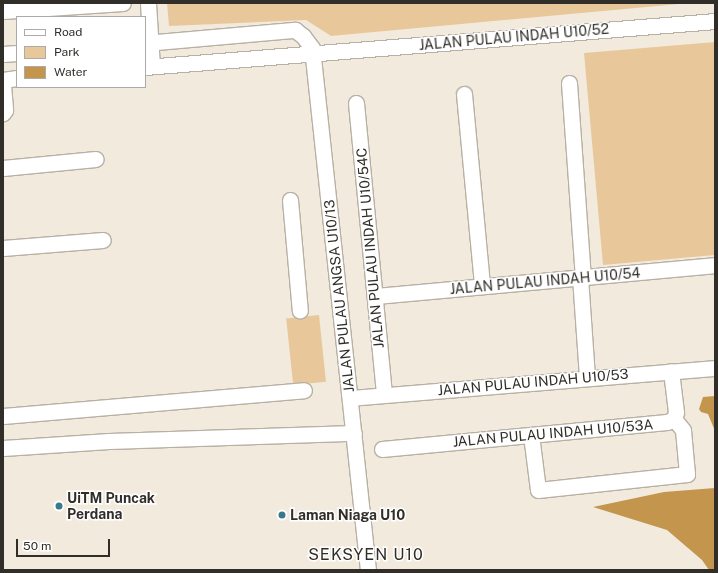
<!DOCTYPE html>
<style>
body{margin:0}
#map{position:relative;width:718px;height:573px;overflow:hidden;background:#f3eade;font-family:"Public Sans",sans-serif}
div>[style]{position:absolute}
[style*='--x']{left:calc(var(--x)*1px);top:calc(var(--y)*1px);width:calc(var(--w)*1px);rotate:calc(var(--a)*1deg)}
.green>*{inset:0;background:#e8c89b;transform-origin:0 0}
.water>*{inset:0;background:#c4954d}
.roads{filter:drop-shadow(1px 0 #b8b0a4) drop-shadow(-1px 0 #b8b0a4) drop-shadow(0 1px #b8b0a4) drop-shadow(0 -1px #b8b0a4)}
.minor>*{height:15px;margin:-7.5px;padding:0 7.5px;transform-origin:7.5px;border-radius:7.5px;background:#fff}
.dots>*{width:11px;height:11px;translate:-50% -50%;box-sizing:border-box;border:2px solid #fff;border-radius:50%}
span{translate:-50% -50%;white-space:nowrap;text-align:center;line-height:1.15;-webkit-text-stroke:3px #fff;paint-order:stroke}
.street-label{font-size:14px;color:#312e29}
.poi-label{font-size:14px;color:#312e29;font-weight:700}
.left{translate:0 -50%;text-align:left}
.quarter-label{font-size:16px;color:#312e29;letter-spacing:1px}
.frame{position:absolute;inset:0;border:4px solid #312e29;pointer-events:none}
.legend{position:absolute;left:16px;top:16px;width:130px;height:72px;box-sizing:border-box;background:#fff;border:1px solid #adaba9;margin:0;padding:5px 7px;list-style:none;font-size:12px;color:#312e29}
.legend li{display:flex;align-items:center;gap:8px;height:20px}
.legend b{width:20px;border:1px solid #adaba9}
.scale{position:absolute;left:16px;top:539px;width:94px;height:18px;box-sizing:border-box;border:2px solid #312e29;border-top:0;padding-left:5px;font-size:12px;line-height:14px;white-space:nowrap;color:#312e29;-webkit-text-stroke:3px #fff;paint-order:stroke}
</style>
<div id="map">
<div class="green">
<i style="clip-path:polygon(167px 3px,690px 3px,331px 36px,306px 20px,169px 26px)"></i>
<i style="clip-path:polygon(715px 42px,715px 255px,603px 265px,584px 53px)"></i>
<i style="left:319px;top:315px;width:67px;height:33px;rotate:84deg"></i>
</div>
<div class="water">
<i style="clip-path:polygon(715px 396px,715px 431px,708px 414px,701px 412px,699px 409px,703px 397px)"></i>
<i style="clip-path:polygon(715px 488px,715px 570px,709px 570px,702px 560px,667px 530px,593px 507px,664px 492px)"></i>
</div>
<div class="roads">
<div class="minor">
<i style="--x:148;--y:3;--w:63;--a:86.4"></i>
<i style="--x:3;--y:11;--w:120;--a:-3.8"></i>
<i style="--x:145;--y:43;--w:151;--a:-5"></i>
<i style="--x:295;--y:30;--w:10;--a:37"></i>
<i style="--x:303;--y:36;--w:15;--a:53"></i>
<i style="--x:312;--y:48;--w:525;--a:83.88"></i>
<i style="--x:3;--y:54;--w:14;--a:-4"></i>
<i style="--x:145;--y:67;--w:572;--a:-4.61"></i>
<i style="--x:3;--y:80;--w:14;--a:-8"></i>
<i style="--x:569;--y:83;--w:195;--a:85.9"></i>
<i style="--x:3;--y:85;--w:25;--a:85"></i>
<i style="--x:5;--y:110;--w:4;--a:124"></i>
<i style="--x:464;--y:94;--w:193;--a:84.6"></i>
<i style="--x:356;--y:103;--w:292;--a:84.5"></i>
<i style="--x:3;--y:168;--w:93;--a:-5.5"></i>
<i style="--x:290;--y:200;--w:111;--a:84.9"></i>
<i style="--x:3;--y:248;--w:100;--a:-4.6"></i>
<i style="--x:580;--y:277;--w:101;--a:86"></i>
<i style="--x:375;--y:296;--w:341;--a:-5.2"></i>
<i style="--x:350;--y:398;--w:366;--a:-4.7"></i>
<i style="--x:3;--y:416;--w:302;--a:-4.9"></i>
<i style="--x:531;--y:435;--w:55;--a:82.7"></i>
<i style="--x:538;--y:490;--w:150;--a:-6.1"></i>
<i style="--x:687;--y:474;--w:44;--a:-95.2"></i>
<i style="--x:683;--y:430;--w:14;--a:-129"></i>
<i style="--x:3;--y:448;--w:106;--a:-3.8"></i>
<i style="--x:109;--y:441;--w:245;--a:-1.9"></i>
<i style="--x:382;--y:449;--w:286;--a:-5.4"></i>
<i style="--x:667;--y:422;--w:8;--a:-23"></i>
<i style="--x:674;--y:419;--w:7;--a:-74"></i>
<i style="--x:676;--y:412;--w:41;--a:-97"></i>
</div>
</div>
<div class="dots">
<i style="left:59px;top:506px;background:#387a8c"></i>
<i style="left:282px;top:515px;background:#387a8c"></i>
</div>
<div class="street-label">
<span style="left:514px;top:37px;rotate:-5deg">JALAN PULAU INDAH U10/52</span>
<span style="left:370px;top:248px;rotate:-95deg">JALAN PULAU INDAH U10/54C</span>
<span style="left:545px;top:281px;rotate:-5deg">JALAN PULAU INDAH U10/54</span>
<span style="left:339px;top:296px;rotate:-96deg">JALAN PULAU ANGSA U10/13</span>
<span style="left:533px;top:382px;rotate:-5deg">JALAN PULAU INDAH U10/53</span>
<span style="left:553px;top:433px;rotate:-5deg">JALAN PULAU INDAH U10/53A</span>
</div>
<div class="poi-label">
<span class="left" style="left:67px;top:506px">UiTM Puncak<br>Perdana</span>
<span class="left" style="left:290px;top:515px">Laman Niaga U10</span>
</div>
<div class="quarter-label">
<span style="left:366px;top:555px">SEKSYEN U10</span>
</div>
<div class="frame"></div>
<ul class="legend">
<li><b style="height:5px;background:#fff"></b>Road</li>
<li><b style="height:11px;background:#e8c89b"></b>Park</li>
<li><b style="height:11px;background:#c4954d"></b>Water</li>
</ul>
<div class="scale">50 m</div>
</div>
